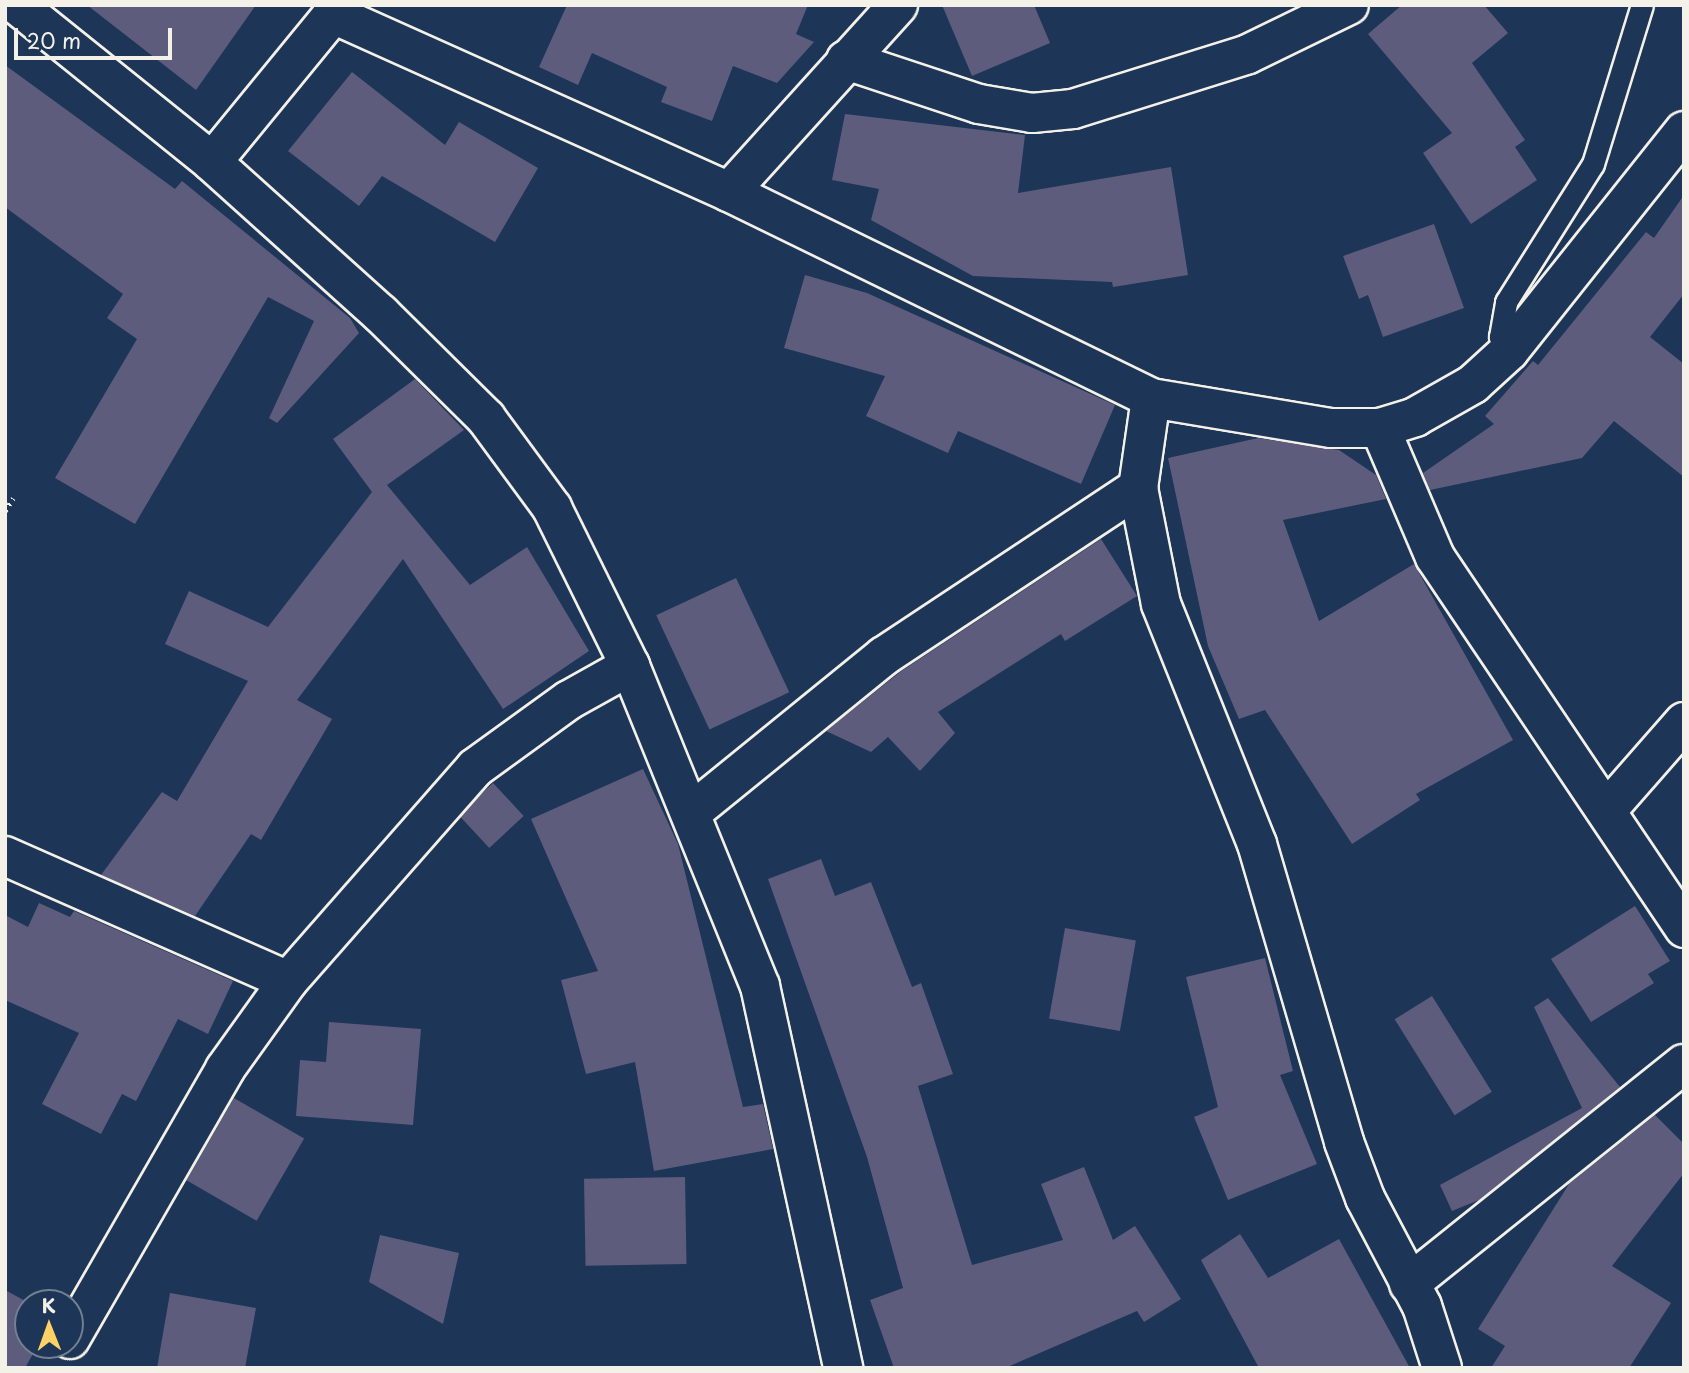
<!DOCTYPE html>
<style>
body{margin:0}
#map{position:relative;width:1689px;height:1373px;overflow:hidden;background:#1d3557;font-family:"Playpen Sans",sans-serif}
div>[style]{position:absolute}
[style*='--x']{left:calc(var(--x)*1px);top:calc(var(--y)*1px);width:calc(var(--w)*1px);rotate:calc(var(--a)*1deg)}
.building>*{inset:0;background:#5d5c7c;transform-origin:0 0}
.path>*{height:4.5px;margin-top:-2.25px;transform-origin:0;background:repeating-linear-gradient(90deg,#f4f1e8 0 2px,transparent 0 7px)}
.roads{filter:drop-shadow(2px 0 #f4f1e8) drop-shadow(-2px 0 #f4f1e8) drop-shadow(0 2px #f4f1e8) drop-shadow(0 -2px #f4f1e8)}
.lane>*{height:21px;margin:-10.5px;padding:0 10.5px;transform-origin:10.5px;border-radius:10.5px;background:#1d3557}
.street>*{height:38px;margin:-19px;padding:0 19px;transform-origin:19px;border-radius:19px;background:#1d3557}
.secondary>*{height:38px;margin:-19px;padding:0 19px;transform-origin:19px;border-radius:19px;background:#1d3557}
span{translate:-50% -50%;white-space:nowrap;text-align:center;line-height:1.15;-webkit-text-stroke:5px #1d3557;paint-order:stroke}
.frame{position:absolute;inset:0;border:7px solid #f4f1e8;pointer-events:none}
.north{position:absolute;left:14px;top:1289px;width:70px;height:70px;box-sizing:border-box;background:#1d3557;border:2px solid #738091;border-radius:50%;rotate:359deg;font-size:19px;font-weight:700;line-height:28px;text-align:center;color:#f4f1e8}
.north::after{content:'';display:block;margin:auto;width:24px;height:32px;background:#ffd166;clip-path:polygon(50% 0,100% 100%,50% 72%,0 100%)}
.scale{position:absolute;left:14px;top:28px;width:158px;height:32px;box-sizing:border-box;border:4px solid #f4f1e8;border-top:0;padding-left:9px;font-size:21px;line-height:24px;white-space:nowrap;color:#f4f1e8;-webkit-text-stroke:5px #1d3557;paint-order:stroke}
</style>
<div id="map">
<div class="building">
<i style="clip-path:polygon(87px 5px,256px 5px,196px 90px)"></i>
<i style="clip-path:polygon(567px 5px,808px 5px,796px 34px,814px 42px,777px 83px,733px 66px,712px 121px,661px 102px,667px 87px,592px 53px,578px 85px,539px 67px)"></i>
<i style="clip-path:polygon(942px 5px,1034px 5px,1050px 43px,972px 76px)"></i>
<i style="clip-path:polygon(1402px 5px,1484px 5px,1508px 33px,1472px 63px,1525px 140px,1515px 147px,1537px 180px,1471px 224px,1423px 153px,1452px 133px,1368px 34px)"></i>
<i style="clip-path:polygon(5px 65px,175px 189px,182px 181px,350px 318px,359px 333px,277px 423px,269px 418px,314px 321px,268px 297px,135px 524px,55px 478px,137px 339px,107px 318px,123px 294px,5px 207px)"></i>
<i style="clip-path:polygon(352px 72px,445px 145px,459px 122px,538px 168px,495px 242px,382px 176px,359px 206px,288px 151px)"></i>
<i style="clip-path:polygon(845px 114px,1025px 135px,1018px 193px,1171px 167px,1188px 275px,1113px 287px,1112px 282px,973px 276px,871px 220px,879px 189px,832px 180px)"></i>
<i style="clip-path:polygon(1684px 195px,1684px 294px,1650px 337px,1684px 364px,1684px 477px,1614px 421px,1582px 458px,1430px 490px,1423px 473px,1494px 424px,1485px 416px,1533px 361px,1538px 365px,1646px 232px,1654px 238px)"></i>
<i style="clip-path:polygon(1434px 224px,1464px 308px,1383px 337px,1368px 295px,1359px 299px,1343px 256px)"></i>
<i style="clip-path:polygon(805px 275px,867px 293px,1115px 405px,1081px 484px,958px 431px,948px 453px,866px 416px,885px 376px,784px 348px)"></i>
<i style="clip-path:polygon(415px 379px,464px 430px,387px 485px,470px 585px,527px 547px,589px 651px,503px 709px,403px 559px,297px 700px,332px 719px,261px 840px,251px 834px,195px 916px,101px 875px,162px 792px,177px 801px,248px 681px,165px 644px,189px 591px,268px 627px,372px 492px,333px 439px)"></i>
<i style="clip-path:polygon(1258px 438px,1339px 450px,1376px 475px,1386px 499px,1283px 520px,1319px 621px,1414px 564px,1513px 740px,1416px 794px,1420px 800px,1352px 844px,1265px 710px,1239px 719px,1208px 646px,1168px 458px)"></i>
<i style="clip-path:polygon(1101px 539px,1137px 596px,1065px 641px,1061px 634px,938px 712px,955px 733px,920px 771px,888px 737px,871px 752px,826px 731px,900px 672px)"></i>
<i style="left:736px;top:578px;width:126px;height:88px;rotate:65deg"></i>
<i style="clip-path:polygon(643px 769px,678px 844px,743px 1107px,763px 1104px,773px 1149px,654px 1171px,635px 1062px,586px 1074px,561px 980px,598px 971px,531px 819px)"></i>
<i style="left:493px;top:783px;width:45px;height:47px;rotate:47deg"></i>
<i style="clip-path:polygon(821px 859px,835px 896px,871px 882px,912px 987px,921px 983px,953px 1074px,918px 1086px,972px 1265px,1063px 1240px,1041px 1184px,1084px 1167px,1113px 1240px,1135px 1226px,1181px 1299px,1144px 1322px,1137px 1311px,1005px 1368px,894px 1368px,870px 1300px,903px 1288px,867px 1157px,768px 879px)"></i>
<i style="clip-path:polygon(39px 903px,70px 917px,74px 911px,233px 981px,208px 1034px,178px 1019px,136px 1101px,122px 1094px,101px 1134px,42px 1104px,79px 1033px,5px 1000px,5px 915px,28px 927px)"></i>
<i style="clip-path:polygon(1635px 906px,1670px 961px,1648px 974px,1654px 983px,1591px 1022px,1551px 959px)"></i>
<i style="left:1065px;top:928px;width:72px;height:92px;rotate:10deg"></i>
<i style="clip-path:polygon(1265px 958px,1293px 1071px,1280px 1075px,1317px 1164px,1228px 1200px,1194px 1117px,1218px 1107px,1186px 977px)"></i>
<i style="left:1432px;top:996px;width:113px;height:44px;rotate:58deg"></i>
<i style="clip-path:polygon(1548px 998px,1620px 1087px,1479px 1200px,1452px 1211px,1440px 1185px,1582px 1108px,1534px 1007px)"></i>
<i style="clip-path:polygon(329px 1022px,421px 1029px,413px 1125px,296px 1116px,300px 1060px,326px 1062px)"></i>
<i style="left:234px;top:1098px;width:81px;height:95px;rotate:30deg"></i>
<i style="clip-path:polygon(1655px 1115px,1684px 1144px,1684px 1173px,1612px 1266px,1671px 1303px,1629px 1368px,1491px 1368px,1505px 1346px,1478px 1329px,1569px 1184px)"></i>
<i style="left:685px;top:1177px;width:87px;height:101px;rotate:89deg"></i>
<i style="clip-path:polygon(1240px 1234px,1268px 1278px,1339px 1239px,1410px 1368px,1259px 1368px,1201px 1260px)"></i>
<i style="clip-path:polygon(380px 1235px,459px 1253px,443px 1324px,369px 1282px)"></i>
<i style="clip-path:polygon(5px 1290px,29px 1303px,28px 1345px,38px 1345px,25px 1368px,5px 1368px)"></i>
<i style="clip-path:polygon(170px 1293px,256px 1308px,245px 1368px,157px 1368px)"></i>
</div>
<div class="path">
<i style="--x:5;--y:511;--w:15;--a:-58"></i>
</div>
<div class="roads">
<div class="lane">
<i style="--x:1509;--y:351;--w:17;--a:-123"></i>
<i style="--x:1500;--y:337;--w:36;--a:-80"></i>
<i style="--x:1506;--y:302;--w:163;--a:-57.8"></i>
<i style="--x:1593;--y:164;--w:166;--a:-72.9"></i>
</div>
<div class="street">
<i style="--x:333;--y:14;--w:434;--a:24.2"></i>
<i style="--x:729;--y:192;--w:470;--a:26"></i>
<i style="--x:1151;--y:398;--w:182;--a:9.5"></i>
<i style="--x:1331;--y:428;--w:49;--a:0"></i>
<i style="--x:1380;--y:428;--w:37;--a:-17"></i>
<i style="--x:1415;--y:417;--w:67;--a:-29.6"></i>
<i style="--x:1473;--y:384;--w:49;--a:-42.5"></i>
<i style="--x:1509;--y:351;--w:281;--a:-51.5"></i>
<i style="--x:846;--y:60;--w:140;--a:18.3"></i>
<i style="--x:979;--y:104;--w:54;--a:9.6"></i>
<i style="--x:1032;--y:113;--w:41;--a:-5.6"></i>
<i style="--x:1073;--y:109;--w:183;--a:-17.4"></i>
<i style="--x:1248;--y:54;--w:112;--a:-25.9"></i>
<i style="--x:212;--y:162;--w:191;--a:-50.7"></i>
<i style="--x:333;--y:14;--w:9;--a:-90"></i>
<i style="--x:729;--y:192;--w:252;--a:-47.9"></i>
<i style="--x:1151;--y:398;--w:91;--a:98.2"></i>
<i style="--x:1138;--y:488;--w:118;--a:78.8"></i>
<i style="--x:1161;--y:604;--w:258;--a:68.2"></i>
<i style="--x:1257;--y:844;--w:310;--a:73.7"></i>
<i style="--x:1344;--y:1142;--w:60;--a:69.4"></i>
<i style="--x:1365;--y:1198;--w:122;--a:62.2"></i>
<i style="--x:1422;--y:1306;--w:65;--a:72.1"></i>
<i style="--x:1380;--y:428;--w:140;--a:66.9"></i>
<i style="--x:1435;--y:557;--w:447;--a:56.1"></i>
<i style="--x:1607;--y:810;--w:117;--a:-48.8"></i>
<i style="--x:692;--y:812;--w:247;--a:-39.1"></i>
<i style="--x:884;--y:656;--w:305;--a:-33.5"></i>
<i style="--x:5;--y:856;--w:309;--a:23.8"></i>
<i style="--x:1409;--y:1284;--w:352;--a:-38.7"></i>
<i style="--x:70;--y:1339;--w:311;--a:-60.1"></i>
<i style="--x:225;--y:1069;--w:108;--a:-54.4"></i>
<i style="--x:288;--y:981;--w:283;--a:-48.7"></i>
<i style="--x:475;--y:768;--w:116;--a:-35.9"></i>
<i style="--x:569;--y:700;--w:70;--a:-29.1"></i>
</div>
<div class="secondary">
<i style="--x:17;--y:5;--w:250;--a:38.8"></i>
<i style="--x:212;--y:162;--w:227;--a:42"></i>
<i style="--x:381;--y:314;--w:148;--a:44.7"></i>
<i style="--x:486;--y:418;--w:112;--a:53.7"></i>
<i style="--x:552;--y:508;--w:176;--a:63.7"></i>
<i style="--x:630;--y:666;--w:345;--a:67.9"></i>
<i style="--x:760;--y:986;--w:391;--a:77.7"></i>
</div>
</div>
<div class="frame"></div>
<div class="north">K</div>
<div class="scale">20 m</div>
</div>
